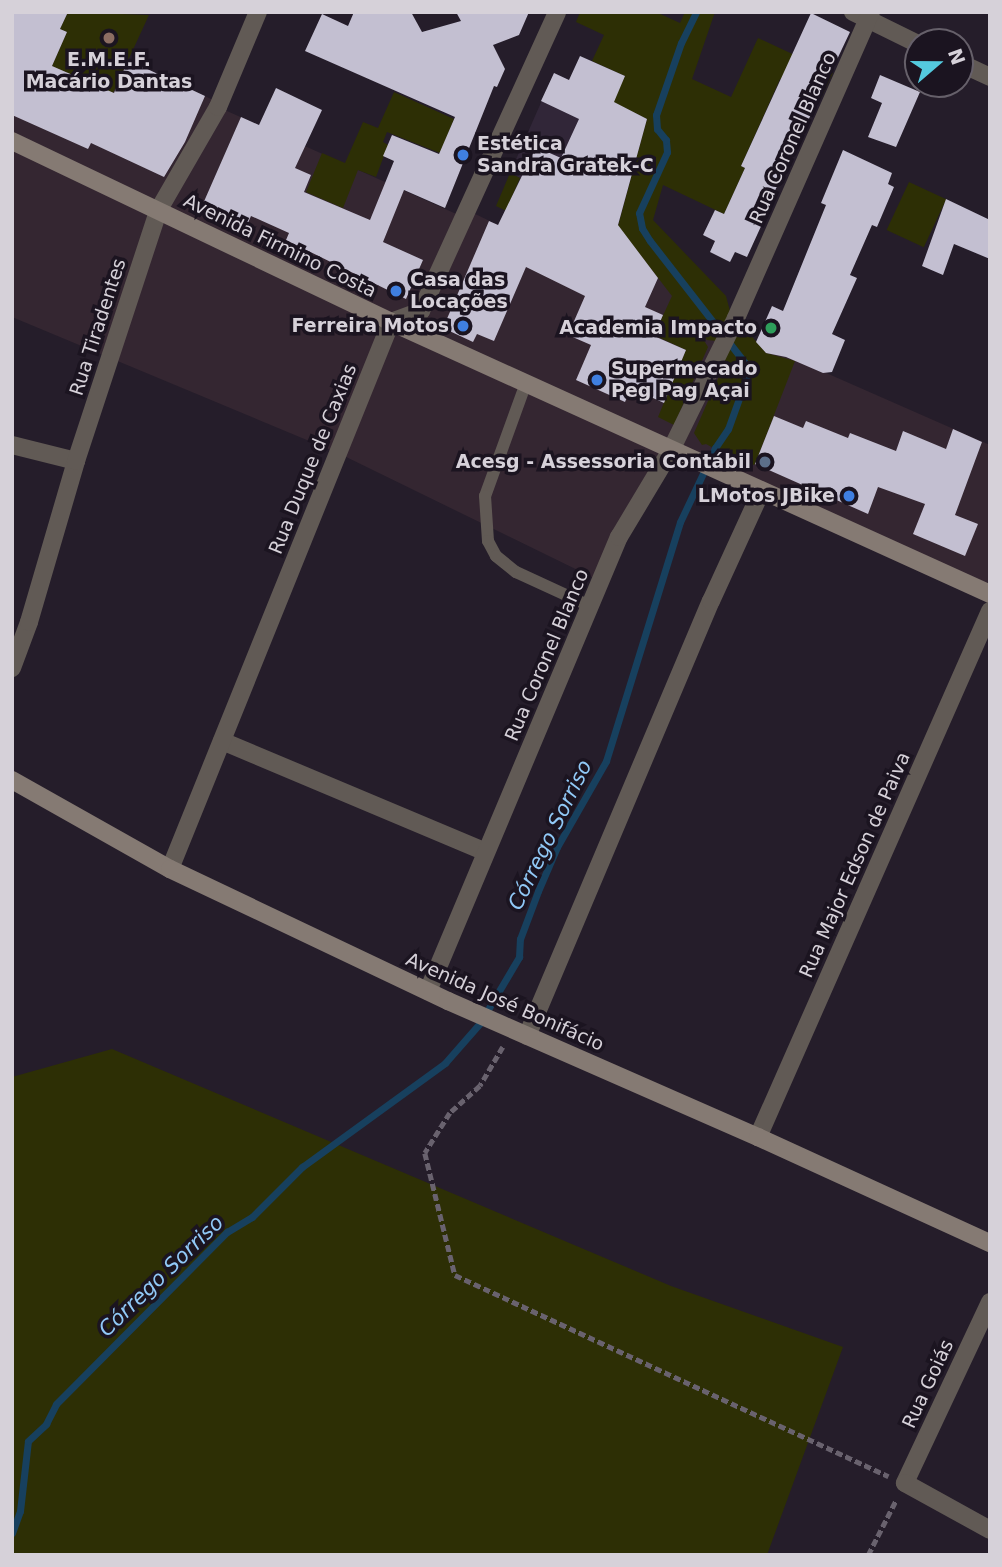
<!DOCTYPE html>
<meta charset="utf-8">
<style>
body{margin:0}
#map{position:relative;width:1002px;height:1567px;overflow:hidden;background:#251d2a;font-family:"DejaVu Sans",sans-serif}
div>[style]{position:absolute}
[style*='--x']{left:calc(var(--x)*1px);top:calc(var(--y)*1px);width:calc(var(--w)*1px);rotate:calc(var(--a)*1deg)}
.commercial>*{inset:0;background:#342631}
.built>*{inset:0;background:#312638}
.green>*{inset:0;background:#2d2f05;transform-origin:0 0}
.stream>*{height:7px;margin:-3.5px;padding:0 3.5px;transform-origin:3.5px;border-radius:3.5px;background:#17405e}
.building>*{inset:0;background:#c3bfd1}
.path>*{height:4.5px;margin-top:-2.25px;transform-origin:0;background:repeating-linear-gradient(90deg,#69626e 0 7px,transparent 0 10.5px)}
.lane>*{height:12px;margin:-6px;padding:0 6px;transform-origin:6px;border-radius:6px;background:#615a55}
.street>*{height:18px;margin:-9px;padding:0 9px;transform-origin:9px;border-radius:9px;background:#615a55}
.secondary>*{height:18px;margin:-9px;padding:0 9px;transform-origin:9px;border-radius:9px;background:#857a73}
.dots>*{width:19px;height:19px;translate:-50% -50%;box-sizing:border-box;border:4px solid #1b1420;border-radius:50%}
span{translate:-50% -50%;white-space:nowrap;text-align:center;line-height:1.15;-webkit-text-stroke:7px #1b1420;paint-order:stroke}
.poi-label{font-size:19px;color:#d6d1d9;font-weight:700}
.left{translate:0 -50%;text-align:left}
.right{translate:-100% -50%;text-align:right}
.street-label{font-size:19px;color:#d6d1d9}
.water-label{font-size:21px;color:#91c9f7;font-style:italic}
.frame{position:absolute;inset:0;border:14px solid #d6d1d9;pointer-events:none}
.north{position:absolute;left:904px;top:28px;width:70px;height:70px;box-sizing:border-box;background:#1b1420;border:2px solid #66606a;border-radius:50%;rotate:70deg;font-size:19px;font-weight:700;line-height:28px;text-align:center;color:#d6d1d9}
.north::after{content:'';display:block;margin:auto;width:24px;height:32px;background:#54cade;clip-path:polygon(50% 0,100% 100%,50% 72%,0 100%)}
</style>
<div id="map">
<div class="commercial">
<i style="clip-path:polygon(12px 12px,24px 12px,205px 96px,219px 103px,218px 107px,463px 217px,467px 210px,616px 282px,634px 246px,667px 264px,756px 342px,990px 445px,990px 594px,671px 450px,600px 581px,338px 453px,12px 317px)"></i>
</div>
<div class="built">
<i style="clip-path:polygon(554px 73px,647px 119px,618px 226px,510px 173px)"></i>
</div>
<div class="green">
<i style="clip-path:polygon(68px 12px,149px 15px,113px 93px,52px 66px,67px 32px,60px 29px)"></i>
<i style="clip-path:polygon(580px 12px,656px 12px,680px 23px,685px 12px,715px 12px,692px 79px,731px 97px,758px 38px,833px 73px,821px 98px,780px 79px,741px 166px,745px 168px,724px 214px,663px 185px,653px 220px,726px 296px,730px 311px,766px 353px,795px 361px,755px 464px,749px 467px,706px 444px,702px 445px,694px 433px,723px 367px,727px 348px,717px 341px,707px 340px,700px 334px,708px 347px,674px 425px,658px 417px,686px 350px,654px 335px,672px 296px,618px 226px,647px 119px,613px 102px,625px 76px,592px 61px,604px 35px,576px 22px)"></i>
<i style="clip-path:polygon(394px 92px,454px 119px,440px 153px,387px 132px,383px 142px,388px 145px,376px 177px,358px 170px,343px 208px,306px 192px,322px 153px,345px 163px,363px 122px,378px 128px)"></i>
<i style="clip-path:polygon(510px 173px,520px 178px,510px 201px,521px 218px,496px 206px)"></i>
<i style="left:909px;top:182px;width:41px;height:53px;rotate:25deg"></i>
<i style="clip-path:polygon(112px 1049px,671px 1286px,843px 1347px,767px 1555px,12px 1555px,12px 1077px)"></i>
</div>
<div class="stream">
<i style="--x:12;--y:1533;--w:23;--a:-70"></i>
<i style="--x:20;--y:1511;--w:70;--a:-83.5"></i>
<i style="--x:28;--y:1441;--w:25;--a:-43"></i>
<i style="--x:46;--y:1424;--w:22;--a:-63"></i>
<i style="--x:56;--y:1404;--w:243;--a:-45.2"></i>
<i style="--x:227;--y:1232;--w:29;--a:-31"></i>
<i style="--x:252;--y:1217;--w:71;--a:-45"></i>
<i style="--x:302;--y:1167;--w:177;--a:-36"></i>
<i style="--x:445;--y:1063;--w:53;--a:-48.8"></i>
<i style="--x:480;--y:1023;--w:77;--a:-59.4"></i>
<i style="--x:519;--y:957;--w:18;--a:-87"></i>
<i style="--x:520;--y:939;--w:51;--a:-69.4"></i>
<i style="--x:538;--y:891;--w:48;--a:-66.6"></i>
<i style="--x:557;--y:847;--w:99;--a:-60.3"></i>
<i style="--x:606;--y:761;--w:250;--a:-72.8"></i>
<i style="--x:680;--y:522;--w:82;--a:-64.7"></i>
<i style="--x:715;--y:448;--w:23;--a:-56"></i>
<i style="--x:728;--y:429;--w:53;--a:-70.2"></i>
<i style="--x:746;--y:379;--w:16;--a:-94"></i>
<i style="--x:745;--y:363;--w:155;--a:-127.9"></i>
<i style="--x:650;--y:241;--w:15;--a:-122"></i>
<i style="--x:642;--y:228;--w:15;--a:-101"></i>
<i style="--x:639;--y:213;--w:67;--a:-65.3"></i>
<i style="--x:667;--y:152;--w:12;--a:-95"></i>
<i style="--x:666;--y:140;--w:14;--a:-129"></i>
<i style="--x:657;--y:129;--w:14;--a:-94"></i>
<i style="--x:656;--y:115;--w:76;--a:-70.9"></i>
<i style="--x:681;--y:43;--w:34;--a:-64"></i>
</div>
<div class="building">
<i style="clip-path:polygon(12px 12px,68px 12px,60px 29px,67px 32px,52px 66px,114px 93px,128px 60px,205px 96px,185px 142px,164px 177px,91px 143px,88px 149px,12px 115px)"></i>
<i style="clip-path:polygon(354px 12px,411px 12px,422px 32px,461px 21px,456px 12px,529px 12px,519px 35px,493px 45px,505px 69px,497px 87px,494px 86px,445px 208px,404px 190px,383px 242px,423px 260px,406px 299px,286px 240px,289px 233px,251px 216px,244px 232px,204px 215px,207px 208px,202px 206px,241px 117px,259px 125px,276px 88px,322px 110px,295px 168px,311px 175px,304px 192px,370px 220px,394px 161px,383px 156px,392px 135px,439px 154px,455px 117px,305px 51px,322px 14px,348px 26px)"></i>
<i style="clip-path:polygon(811px 13px,850px 32px,761px 220px,763px 222px,747px 257px,735px 252px,730px 262px,710px 252px,715px 241px,703px 235px,715px 210px,724px 214px,745px 168px,741px 166px)"></i>
<i style="clip-path:polygon(580px 56px,625px 76px,614px 102px,647px 119px,618px 225px,658px 278px,645px 307px,663px 315px,654px 336px,686px 350px,664px 403px,631px 388px,625px 402px,576px 380px,591px 345px,568px 335px,585px 296px,526px 267px,494px 341px,477px 334px,473px 342px,443px 328px,489px 221px,498px 225px,536px 147px,561px 158px,579px 119px,541px 101px,554px 73px,569px 80px)"></i>
<i style="clip-path:polygon(880px 75px,920px 92px,896px 147px,868px 137px,882px 103px,871px 98px)"></i>
<i style="clip-path:polygon(843px 150px,892px 173px,888px 184px,894px 187px,877px 227px,872px 225px,850px 275px,857px 278px,832px 334px,845px 340px,832px 372px,823px 373px,786px 357px,766px 353px,756px 342px,772px 306px,783px 311px,826px 205px,821px 203px)"></i>
<i style="clip-path:polygon(946px 199px,990px 220px,990px 259px,954px 244px,943px 275px,922px 266px)"></i>
<i style="clip-path:polygon(774px 416px,803px 428px,806px 421px,848px 438px,850px 433px,896px 451px,903px 431px,946px 449px,953px 429px,982px 442px,955px 515px,978px 524px,965px 556px,913px 534px,925px 504px,878px 487px,868px 514px,755px 464px)"></i>
</div>
<div class="path">
<i style="--x:503;--y:1047;--w:45;--a:120.5"></i>
<i style="--x:480;--y:1086;--w:40;--a:138"></i>
<i style="--x:450;--y:1113;--w:47;--a:122"></i>
<i style="--x:425;--y:1153;--w:126;--a:76.2"></i>
<i style="--x:455;--y:1275;--w:478;--a:24.9"></i>
<i style="--x:868;--y:1555;--w:62;--a:-63"></i>
</div>
<div class="lane">
<i style="--x:526;--y:383;--w:120;--a:109.9"></i>
<i style="--x:485;--y:496;--w:45;--a:86.2"></i>
<i style="--x:488;--y:541;--w:17;--a:62"></i>
<i style="--x:496;--y:556;--w:26;--a:39"></i>
<i style="--x:516;--y:572;--w:81;--a:24.7"></i>
</div>
<div class="street">
<i style="--x:853;--y:12;--w:72;--a:26.2"></i>
<i style="--x:960;--y:63;--w:33;--a:25"></i>
<i style="--x:12;--y:445;--w:66;--a:14"></i>
<i style="--x:12;--y:668;--w:49;--a:-69.7"></i>
<i style="--x:29;--y:622;--w:168;--a:-73.7"></i>
<i style="--x:76;--y:461;--w:263;--a:-71.8"></i>
<i style="--x:158;--y:211;--w:120;--a:-60"></i>
<i style="--x:218;--y:107;--w:103;--a:-67.2"></i>
<i style="--x:222;--y:741;--w:286;--a:22.8"></i>
<i style="--x:170;--y:869;--w:590;--a:-68"></i>
<i style="--x:391;--y:322;--w:32;--a:-20"></i>
<i style="--x:421;--y:311;--w:328;--a:-65.5"></i>
<i style="--x:428;--y:991;--w:493;--a:-67.2"></i>
<i style="--x:619;--y:537;--w:101;--a:-59.1"></i>
<i style="--x:671;--y:450;--w:147;--a:-63.8"></i>
<i style="--x:736;--y:318;--w:334;--a:-66.2"></i>
<i style="--x:527;--y:1036;--w:472;--a:-67.1"></i>
<i style="--x:711;--y:601;--w:120;--a:-65.4"></i>
<i style="--x:758;--y:1137;--w:575;--a:-66.2"></i>
<i style="--x:990;--y:1302;--w:200;--a:115.2"></i>
<i style="--x:905;--y:1483;--w:97;--a:28.9"></i>
</div>
<div class="secondary">
<i style="--x:12;--y:141;--w:420;--a:25.5"></i>
<i style="--x:391;--y:322;--w:658;--a:24.42"></i>
<i style="--x:12;--y:780;--w:181;--a:29.4"></i>
<i style="--x:170;--y:869;--w:308;--a:25.4"></i>
<i style="--x:448;--y:1001;--w:339;--a:23.7"></i>
<i style="--x:758;--y:1137;--w:255;--a:24.6"></i>
</div>
<div class="dots">
<i style="left:109px;top:38px;background:#8d6e63"></i>
<i style="left:463px;top:155px;background:#3f7fe0"></i>
<i style="left:396px;top:291px;background:#3f7fe0"></i>
<i style="left:463px;top:326px;background:#3f7fe0"></i>
<i style="left:771px;top:328px;background:#2e9e5b"></i>
<i style="left:597px;top:380px;background:#3f7fe0"></i>
<i style="left:765px;top:462px;background:#5c6f8a"></i>
<i style="left:849px;top:496px;background:#3f7fe0"></i>
</div>
<div class="poi-label">
<span style="left:109px;top:71px">E.M.E.F.<br>Macário Dantas</span>
<span class="left" style="left:477px;top:155px">Estética<br>Sandra Gratek-C</span>
<span class="left" style="left:410px;top:291px">Casa das<br>Locações</span>
<span class="right" style="left:449px;top:326px">Ferreira Motos</span>
<span class="right" style="left:757px;top:328px">Academia Impacto</span>
<span class="left" style="left:611px;top:380px">Supermecado<br>Peg Pag Açai</span>
<span class="right" style="left:751px;top:462px">Acesg - Assessoria Contábil</span>
<span class="right" style="left:835px;top:496px">LMotos JBike</span>
</div>
<div class="street-label">
<span style="left:793px;top:138px;rotate:-66deg">Rua Coronel Blanco</span>
<span style="left:280px;top:246px;rotate:26deg">Avenida Firmino Costa</span>
<span style="left:98px;top:327px;rotate:-72deg">Rua Tiradentes</span>
<span style="left:313px;top:459px;rotate:-68deg">Rua Duque de Caxias</span>
<span style="left:547px;top:655px;rotate:-67deg">Rua Coronel Blanco</span>
<span style="left:855px;top:865px;rotate:-66deg">Rua Major Edson de Paiva</span>
<span style="left:505px;top:1002px;rotate:24deg">Avenida José Bonifácio</span>
<span style="left:928px;top:1384px;rotate:-65deg">Rua Goiás</span>
</div>
<div class="water-label">
<span style="left:550px;top:835px;rotate:-64deg">Córrego Sorriso</span>
<span style="left:161px;top:1276px;rotate:-44deg">Córrego Sorriso</span>
</div>
<div class="frame"></div>
<div class="north">N</div>
</div>
